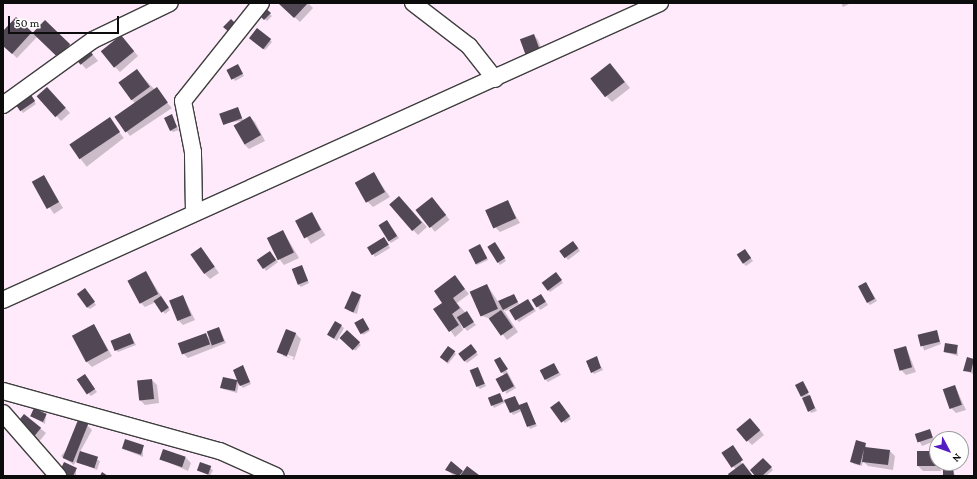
<!DOCTYPE html>
<style>
body{margin:0}
#map{position:relative;width:977px;height:479px;overflow:hidden;background:#ffeafb;font-family:"Crimson Pro",serif}
div>[style]{position:absolute}
[style*='--x']{left:calc(var(--x)*1px);top:calc(var(--y)*1px);width:calc(var(--w)*1px);rotate:calc(var(--a)*1deg)}
.shadow>*{inset:0;background:#0003;transform-origin:0 0}
.building>*{inset:0;background:#524855;transform-origin:0 0}
.roads{filter:drop-shadow(1px 0 #3f3f3f) drop-shadow(-1px 0 #3f3f3f) drop-shadow(0 1px #3f3f3f) drop-shadow(0 -1px #3f3f3f)}
.street>*{height:16px;margin:-8px;padding:0 8px;transform-origin:8px;border-radius:8px;background:#fff}
span{translate:-50% -50%;white-space:nowrap;text-align:center;line-height:1.15;-webkit-text-stroke:4px #fff;paint-order:stroke}
.frame{position:absolute;inset:0;border:4px solid #0c0c0c;pointer-events:none}
.north{position:absolute;left:929px;top:431px;width:40px;height:40px;box-sizing:border-box;background:#fff;border:1px solid #9e9e9e;border-radius:50%;rotate:131deg;font-size:11px;font-weight:700;line-height:16px;text-align:center;color:#0c0c0c}
.north::after{content:'';display:block;margin:auto;width:14px;height:18px;background:#561cc3;clip-path:polygon(50% 0,100% 100%,50% 72%,0 100%)}
.scale{position:absolute;left:8px;top:16px;width:111px;height:18px;box-sizing:border-box;border:2px solid #0c0c0c;border-top:0;padding-left:5px;font-size:12px;line-height:14px;white-space:nowrap;color:#0c0c0c;-webkit-text-stroke:3px #fff;paint-order:stroke}
</style>
<div id="map">
<div class="shadow">
<i style="clip-path:polygon(279px 3px,308px 3px,313px 8px,300px 22px)"></i>
<i style="clip-path:polygon(841px 3px,849px 3px,849px 4px,843px 7px)"></i>
<i style="clip-path:polygon(264px 9px,272px 16px,267px 21px,260px 14px)"></i>
<i style="clip-path:polygon(16px 18px,32px 34px,45px 21px,72px 48px,86px 46px,98px 61px,86px 69px,71px 52px,62px 61px,37px 37px,17px 58px,3px 45px,3px 32px)"></i>
<i style="clip-path:polygon(534px 35px,538px 40px,545px 58px,521px 40px)"></i>
<i style="clip-path:polygon(252px 40px,270px 40px,272px 42px,265px 50px)"></i>
<i style="clip-path:polygon(126px 42px,138px 56px,120px 72px,115px 67px)"></i>
<i style="clip-path:polygon(238px 66px,244px 76px,235px 81px,228px 70px)"></i>
<i style="clip-path:polygon(615px 69px,630px 88px,612px 102px,607px 97px)"></i>
<i style="clip-path:polygon(137px 71px,172px 108px,130px 136px,126px 131px,135px 103px,132px 100px)"></i>
<i style="clip-path:polygon(52px 93px,70px 113px,61px 121px,38px 96px)"></i>
<i style="clip-path:polygon(31px 96px,36px 104px,23px 113px,16px 102px)"></i>
<i style="clip-path:polygon(238px 108px,243px 120px,250px 117px,255px 122px,265px 141px,249px 149px,244px 144px,241px 121px,223px 123px)"></i>
<i style="clip-path:polygon(171px 116px,179px 130px,173px 132px,170px 130px)"></i>
<i style="left:109px;top:119px;width:24px;height:47px;rotate:52deg"></i>
<i style="clip-path:polygon(373px 173px,390px 197px,373px 207px,368px 202px)"></i>
<i style="clip-path:polygon(44px 176px,63px 208px,54px 214px,33px 183px)"></i>
<i style="left:432px;top:198px;width:28px;height:19px;rotate:51deg"></i>
<i style="clip-path:polygon(507px 201px,520px 223px,500px 232px,495px 227px)"></i>
<i style="clip-path:polygon(404px 202px,427px 227px,418px 235px,413px 230px)"></i>
<i style="left:312px;top:213px;width:26px;height:17px;rotate:59deg"></i>
<i style="clip-path:polygon(387px 221px,399px 238px,391px 243px,389px 241px)"></i>
<i style="clip-path:polygon(283px 231px,299px 258px,284px 265px,280px 260px)"></i>
<i style="clip-path:polygon(386px 240px,390px 248px,375px 257px,369px 247px)"></i>
<i style="clip-path:polygon(497px 245px,506px 261px,500px 265px,498px 262px)"></i>
<i style="clip-path:polygon(576px 245px,580px 251px,568px 260px,562px 252px)"></i>
<i style="clip-path:polygon(480px 246px,488px 260px,477px 265px,475px 263px)"></i>
<i style="clip-path:polygon(201px 248px,219px 273px,210px 279px,205px 274px)"></i>
<i style="clip-path:polygon(747px 253px,753px 261px,746px 266px,743px 263px)"></i>
<i style="clip-path:polygon(272px 255px,278px 262px,266px 271px,259px 261px)"></i>
<i style="clip-path:polygon(302px 267px,309px 283px,301px 287px,298px 284px)"></i>
<i style="clip-path:polygon(146px 272px,170px 310px,165px 314px,156px 302px,145px 307px,140px 302px)"></i>
<i style="clip-path:polygon(558px 276px,563px 283px,550px 292px,548px 290px)"></i>
<i style="clip-path:polygon(455px 277px,469px 294px,457px 303px,476px 325px,467px 331px,458px 318px,463px 330px,455px 337px,435px 309px,443px 303px)"></i>
<i style="clip-path:polygon(866px 283px,877px 301px,870px 305px,868px 303px)"></i>
<i style="clip-path:polygon(487px 285px,518px 332px,507px 340px,491px 319px,482px 316px,472px 292px)"></i>
<i style="clip-path:polygon(87px 292px,96px 305px,90px 309px,87px 307px)"></i>
<i style="clip-path:polygon(514px 295px,519px 304px,506px 311px,503px 309px)"></i>
<i style="clip-path:polygon(183px 296px,195px 320px,183px 325px,178px 320px)"></i>
<i style="clip-path:polygon(361px 296px,357px 314px,349px 311px,346px 308px)"></i>
<i style="clip-path:polygon(543px 297px,548px 305px,540px 310px,533px 300px)"></i>
<i style="clip-path:polygon(530px 303px,536px 311px,519px 322px,517px 320px)"></i>
<i style="left:363px;top:319px;width:14px;height:8px;rotate:60deg"></i>
<i style="clip-path:polygon(336px 322px,344px 328px,337px 341px,329px 335px)"></i>
<i style="clip-path:polygon(94px 325px,112px 356px,92px 367px,87px 362px)"></i>
<i style="clip-path:polygon(219px 328px,226px 343px,188px 358px,183px 353px,206px 335px,211px 340px)"></i>
<i style="left:936px;top:331px;width:14px;height:18px;rotate:69deg"></i>
<i style="left:347px;top:332px;width:19px;height:8px;rotate:43deg"></i>
<i style="clip-path:polygon(130px 334px,136px 345px,118px 352px,116px 350px)"></i>
<i style="clip-path:polygon(evenodd,296px 334px,301px 339px,294px 360px,279px 352px,296px 334px,283px 353px,294px 357px,293px 359px,283px 356px,283px 353px)"></i>
<i style="clip-path:polygon(957px 346px,958px 356px,944px 352px)"></i>
<i style="clip-path:polygon(906px 347px,916px 372px,906px 375px,901px 370px)"></i>
<i style="clip-path:polygon(473px 348px,478px 355px,467px 363px,465px 361px)"></i>
<i style="clip-path:polygon(454px 352px,456px 354px,448px 364px,443px 359px)"></i>
<i style="clip-path:polygon(500px 358px,516px 388px,506px 394px,504px 375px,495px 361px)"></i>
<i style="clip-path:polygon(596px 358px,603px 370px,594px 374px,592px 372px)"></i>
<i style="clip-path:polygon(968px 358px,974px 360px,973px 374px,964px 370px)"></i>
<i style="clip-path:polygon(554px 364px,561px 375px,548px 382px,546px 380px)"></i>
<i style="clip-path:polygon(242px 366px,251px 384px,243px 388px,239px 383px,237px 393px,223px 389px,224px 378px,239px 382px)"></i>
<i style="clip-path:polygon(478px 369px,486px 386px,480px 389px,478px 387px)"></i>
<i style="clip-path:polygon(87px 378px,97px 392px,91px 396px,89px 394px)"></i>
<i style="clip-path:polygon(152px 380px,157px 385px,159px 403px,145px 405px,140px 400px)"></i>
<i style="clip-path:polygon(803px 383px,817px 411px,811px 413px,796px 386px)"></i>
<i style="clip-path:polygon(955px 386px,966px 410px,956px 413px,951px 408px)"></i>
<i style="clip-path:polygon(500px 394px,504px 401px,514px 397px,520px 406px,526px 403px,537px 426px,530px 429px,522px 411px,513px 415px,506px 402px,494px 408px,489px 400px)"></i>
<i style="clip-path:polygon(561px 405px,571px 419px,565px 423px,563px 421px)"></i>
<i style="clip-path:polygon(24px 415px,46px 433px,38px 443px,21px 430px)"></i>
<i style="clip-path:polygon(46px 415px,45px 424px,31px 416px)"></i>
<i style="clip-path:polygon(755px 424px,764px 435px,752px 445px,747px 440px)"></i>
<i style="clip-path:polygon(87px 425px,92px 430px,80px 452px,100px 461px,97px 470px,76px 461px,74px 465px,61px 456px)"></i>
<i style="clip-path:polygon(929px 430px,935px 441px,922px 446px,916px 435px)"></i>
<i style="clip-path:polygon(865px 444px,867px 448px,890px 451px,895px 456px,893px 470px,868px 466px,863px 461px,862px 466px,854px 464px,852px 462px)"></i>
<i style="clip-path:polygon(143px 446px,143px 457px,123px 449px)"></i>
<i style="clip-path:polygon(735px 449px,742px 464px,753px 476px,730px 476px,736px 470px,733px 466px)"></i>
<i style="clip-path:polygon(936px 452px,941px 471px,923px 471px,918px 466px)"></i>
<i style="clip-path:polygon(186px 458px,191px 463px,188px 471px,161px 459px)"></i>
<i style="clip-path:polygon(763px 459px,773px 470px,766px 476px,757px 476px)"></i>
<i style="clip-path:polygon(201px 463px,213px 470px,210px 476px,198px 470px)"></i>
<i style="clip-path:polygon(467px 468px,479px 476px,454px 476px,446px 469px,464px 473px)"></i>
<i style="clip-path:polygon(76px 469px,76px 476px,61px 476px)"></i>
<i style="clip-path:polygon(953px 469px,955px 476px,944px 476px)"></i>
</div>
<div class="building">
<i style="clip-path:polygon(278px 3px,308px 3px,294px 18px)"></i>
<i style="clip-path:polygon(264px 7px,271px 13px,264px 20px,258px 14px)"></i>
<i style="clip-path:polygon(16px 17px,32px 32px,12px 54px,3px 46px,3px 31px)"></i>
<i style="clip-path:polygon(231px 19px,236px 24px,229px 32px,223px 27px)"></i>
<i style="left:45px;top:20px;width:35px;height:18px;rotate:44deg"></i>
<i style="left:257px;top:28px;width:18px;height:13px;rotate:38deg"></i>
<i style="left:534px;top:34px;width:20px;height:15px;rotate:70deg"></i>
<i style="left:121px;top:35px;width:21px;height:26px;rotate:51deg"></i>
<i style="left:81px;top:40px;width:19px;height:16px;rotate:51deg"></i>
<i style="left:610px;top:63px;width:24px;height:25px;rotate:52deg"></i>
<i style="left:238px;top:64px;width:11px;height:13px;rotate:63deg"></i>
<i style="left:137px;top:69px;width:22px;height:23px;rotate:54deg"></i>
<i style="left:47px;top:87px;width:28px;height:14px;rotate:48deg"></i>
<i style="left:157px;top:87px;width:19px;height:52px;rotate:55deg"></i>
<i style="left:29px;top:92px;width:11px;height:18px;rotate:56deg"></i>
<i style="left:238px;top:107px;width:12px;height:20px;rotate:70deg"></i>
<i style="clip-path:polygon(172px 114px,177px 127px,170px 131px,164px 118px)"></i>
<i style="left:250px;top:116px;width:22px;height:19px;rotate:60deg"></i>
<i style="left:110px;top:117px;width:18px;height:49px;rotate:56deg"></i>
<i style="left:374px;top:172px;width:23px;height:22px;rotate:61deg"></i>
<i style="left:44px;top:175px;width:31px;height:14px;rotate:61deg"></i>
<i style="left:399px;top:196px;width:35px;height:13px;rotate:49deg"></i>
<i style="left:432px;top:197px;width:23px;height:21px;rotate:52deg"></i>
<i style="left:508px;top:200px;width:20px;height:25px;rotate:66deg"></i>
<i style="left:312px;top:212px;width:20px;height:19px;rotate:63deg"></i>
<i style="left:387px;top:220px;width:19px;height:10px;rotate:58deg"></i>
<i style="left:283px;top:230px;width:25px;height:18px;rotate:64deg"></i>
<i style="left:384px;top:237px;width:9px;height:20px;rotate:58deg"></i>
<i style="left:573px;top:241px;width:9px;height:17px;rotate:54deg"></i>
<i style="left:495px;top:242px;width:19px;height:9px;rotate:58deg"></i>
<i style="left:480px;top:244px;width:16px;height:13px;rotate:63deg"></i>
<i style="left:201px;top:247px;width:24px;height:13px;rotate:55deg"></i>
<i style="left:745px;top:249px;width:11px;height:10px;rotate:56deg"></i>
<i style="left:270px;top:251px;width:11px;height:16px;rotate:56deg"></i>
<i style="left:302px;top:265px;width:17px;height:11px;rotate:69deg"></i>
<i style="left:146px;top:271px;width:26px;height:21px;rotate:62deg"></i>
<i style="left:556px;top:272px;width:10px;height:18px;rotate:53deg"></i>
<i style="clip-path:polygon(455px 275px,465px 289px,453px 298px,460px 308px,452px 314px,459px 325px,449px 332px,433px 309px,442px 303px,434px 291px)"></i>
<i style="left:866px;top:282px;width:19px;height:9px;rotate:62deg"></i>
<i style="left:487px;top:284px;width:27px;height:19px;rotate:66deg"></i>
<i style="left:85px;top:288px;width:17px;height:10px;rotate:54deg"></i>
<i style="left:352px;top:291px;width:10px;height:19px;rotate:24deg"></i>
<i style="clip-path:polygon(514px 294px,518px 302px,503px 310px,498px 301px)"></i>
<i style="left:541px;top:294px;width:9px;height:11px;rotate:58deg"></i>
<i style="left:183px;top:295px;width:22px;height:15px;rotate:68deg"></i>
<i style="left:161px;top:296px;width:14px;height:9px;rotate:56deg"></i>
<i style="left:528px;top:299px;width:12px;height:22px;rotate:59deg"></i>
<i style="left:501px;top:310px;width:21px;height:15px;rotate:55deg"></i>
<i style="left:467px;top:311px;width:13px;height:12px;rotate:58deg"></i>
<i style="left:363px;top:318px;width:13px;height:10px;rotate:61deg"></i>
<i style="left:335px;top:321px;width:8px;height:16px;rotate:30deg"></i>
<i style="left:94px;top:324px;width:30px;height:25px;rotate:62deg"></i>
<i style="left:219px;top:327px;width:15px;height:13px;rotate:70deg"></i>
<i style="left:286px;top:329px;width:11px;height:25px;rotate:22deg"></i>
<i style="left:347px;top:330px;width:18px;height:11px;rotate:43deg"></i>
<i style="left:937px;top:330px;width:12px;height:20px;rotate:76deg"></i>
<i style="left:130px;top:333px;width:11px;height:21px;rotate:68deg"></i>
<i style="left:206px;top:333px;width:12px;height:30px;rotate:70deg"></i>
<i style="left:945px;top:343px;width:13px;height:9px;rotate:9deg"></i>
<i style="left:471px;top:344px;width:10px;height:16px;rotate:53deg"></i>
<i style="left:448px;top:346px;width:9px;height:14px;rotate:36deg"></i>
<i style="left:906px;top:346px;width:22px;height:13px;rotate:74deg"></i>
<i style="clip-path:polygon(597px 356px,601px 368px,591px 373px,586px 361px)"></i>
<i style="clip-path:polygon(500px 357px,508px 369px,501px 373px,494px 360px)"></i>
<i style="clip-path:polygon(967px 357px,974px 359px,971px 372px,963px 371px)"></i>
<i style="left:554px;top:363px;width:11px;height:16px;rotate:63deg"></i>
<i style="clip-path:polygon(243px 365px,250px 382px,240px 386px,237px 381px,235px 391px,220px 388px,223px 377px,237px 380px,233px 370px)"></i>
<i style="left:478px;top:367px;width:18px;height:9px;rotate:68deg"></i>
<i style="left:507px;top:373px;width:15px;height:13px;rotate:62deg"></i>
<i style="left:85px;top:374px;width:18px;height:10px;rotate:56deg"></i>
<i style="left:152px;top:379px;width:20px;height:15px;rotate:84deg"></i>
<i style="left:803px;top:381px;width:13px;height:9px;rotate:63deg"></i>
<i style="left:955px;top:385px;width:21px;height:13px;rotate:71deg"></i>
<i style="left:500px;top:393px;width:9px;height:13px;rotate:69deg"></i>
<i style="clip-path:polygon(810px 395px,815px 408px,808px 412px,802px 398px)"></i>
<i style="clip-path:polygon(515px 396px,519px 405px,527px 402px,536px 424px,527px 427px,520px 409px,510px 413px,504px 400px)"></i>
<i style="left:559px;top:401px;width:19px;height:11px;rotate:54deg"></i>
<i style="left:34px;top:408px;width:14px;height:9px;rotate:25deg"></i>
<i style="left:24px;top:414px;width:22px;height:14px;rotate:39deg"></i>
<i style="left:750px;top:418px;width:16px;height:18px;rotate:50deg"></i>
<i style="left:78px;top:420px;width:11px;height:41px;rotate:22deg"></i>
<i style="left:930px;top:429px;width:9px;height:16px;rotate:72deg"></i>
<i style="left:125px;top:439px;width:20px;height:10px;rotate:18deg"></i>
<i style="clip-path:polygon(856px 440px,866px 443px,865px 447px,890px 450px,888px 465px,862px 462px,864px 449px,860px 465px,850px 462px)"></i>
<i style="left:733px;top:445px;width:18px;height:14px;rotate:56deg"></i>
<i style="left:163px;top:449px;width:24px;height:11px;rotate:19deg"></i>
<i style="left:80px;top:451px;width:19px;height:12px;rotate:18deg"></i>
<i style="left:917px;top:451px;width:19px;height:15px"></i>
<i style="clip-path:polygon(763px 458px,772px 467px,762px 476px,755px 476px,750px 470px)"></i>
<i style="clip-path:polygon(451px 461px,463px 471px,459px 476px,445px 470px)"></i>
<i style="clip-path:polygon(64px 462px,77px 468px,73px 476px,58px 475px)"></i>
<i style="left:200px;top:462px;width:12px;height:9px;rotate:20deg"></i>
<i style="clip-path:polygon(743px 463px,753px 476px,729px 476px,728px 474px)"></i>
<i style="clip-path:polygon(467px 466px,479px 475px,478px 476px,460px 476px)"></i>
<i style="clip-path:polygon(953px 468px,954px 476px,943px 476px,943px 469px)"></i>
<i style="clip-path:polygon(102px 472px,108px 476px,100px 476px)"></i>
</div>
<div class="roads">
<div class="street">
<i style="--x:413;--y:3;--w:71;--a:37.5"></i>
<i style="--x:469;--y:46;--w:42;--a:51.8"></i>
<i style="--x:3;--y:105;--w:111;--a:-35.8"></i>
<i style="--x:93;--y:40;--w:85;--a:-25.7"></i>
<i style="--x:194;--y:212;--w:60;--a:-91"></i>
<i style="--x:193;--y:152;--w:52;--a:-101.1"></i>
<i style="--x:183;--y:101;--w:125;--a:-51.5"></i>
<i style="--x:3;--y:300;--w:721;--a:-24.33"></i>
<i style="--x:3;--y:391;--w:225;--a:15.5"></i>
<i style="--x:220;--y:451;--w:61;--a:24.1"></i>
<i style="--x:3;--y:413;--w:84;--a:48.9"></i>
</div>
</div>
<div class="frame"></div>
<div class="north">N</div>
<div class="scale">50 m</div>
</div>
